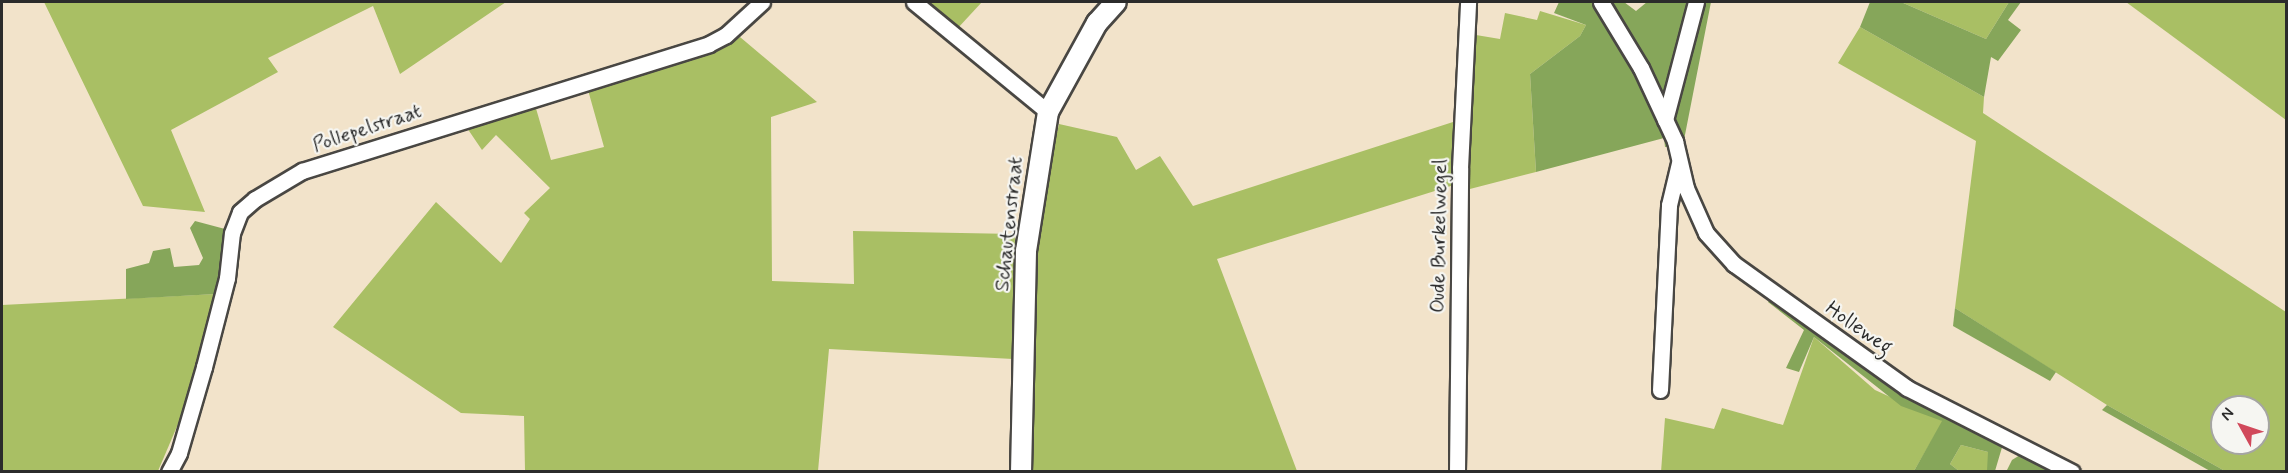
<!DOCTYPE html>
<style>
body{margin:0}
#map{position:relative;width:2288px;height:473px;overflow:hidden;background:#f2e3ca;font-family:Mynerve,sans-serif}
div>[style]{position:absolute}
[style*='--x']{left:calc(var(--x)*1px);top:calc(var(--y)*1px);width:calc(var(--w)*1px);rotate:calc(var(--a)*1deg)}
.green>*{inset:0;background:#a9bf64}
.forest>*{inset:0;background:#86a65a}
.roads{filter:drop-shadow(2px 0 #494743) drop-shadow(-2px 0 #494743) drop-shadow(0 2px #494743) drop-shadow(0 -2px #494743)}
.minor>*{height:15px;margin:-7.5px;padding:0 7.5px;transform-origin:7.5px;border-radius:7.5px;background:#fff}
.tertiary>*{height:20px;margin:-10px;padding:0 10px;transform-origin:10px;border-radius:10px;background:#fff}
span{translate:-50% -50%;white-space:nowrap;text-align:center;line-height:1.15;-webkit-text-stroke:4.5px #f6f6f2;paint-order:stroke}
.street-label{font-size:21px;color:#2b2b2b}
.frame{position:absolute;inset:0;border:3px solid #2b2b2b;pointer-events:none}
.north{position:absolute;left:2210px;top:395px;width:60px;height:60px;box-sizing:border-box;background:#f6f6f2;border:2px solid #a5a5a2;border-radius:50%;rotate:310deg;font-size:16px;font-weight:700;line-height:24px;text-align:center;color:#2b2b2b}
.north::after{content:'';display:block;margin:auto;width:21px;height:27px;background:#d1495b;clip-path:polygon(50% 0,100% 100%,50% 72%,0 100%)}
</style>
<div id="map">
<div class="green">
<i style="clip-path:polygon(44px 2px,506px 2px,400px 74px,373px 6px,268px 58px,278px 72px,171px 130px,205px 212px,143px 206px)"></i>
<i style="clip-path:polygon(925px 2px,982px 2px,957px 29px)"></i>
<i style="clip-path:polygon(1901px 2px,2009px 2px,1986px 39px)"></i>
<i style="clip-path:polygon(2126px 2px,2286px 2px,2286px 120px)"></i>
<i style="clip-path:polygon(1540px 11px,1586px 25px,1580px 36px,1530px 74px,1536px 172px,1466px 190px,1470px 34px,1500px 39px,1505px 13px,1537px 20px)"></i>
<i style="clip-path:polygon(evenodd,1860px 27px,1984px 97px,1983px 113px,2286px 312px,2286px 471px,2225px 471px,2107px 405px,1955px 308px,1976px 141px,1838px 63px,1860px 27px,2222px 407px,2258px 407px,2258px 443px,2222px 443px,2222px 407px)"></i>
<i style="clip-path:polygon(740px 37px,817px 102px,771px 117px,772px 281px,854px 284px,853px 231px,1015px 234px,1013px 359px,829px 349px,818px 471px,525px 471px,524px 416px,461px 413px,333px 327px,436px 202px,501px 263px,530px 219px,524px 213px,550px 188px,496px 135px,482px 150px,465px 125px,535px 105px,551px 160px,604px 147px,588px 90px,676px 65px)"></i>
<i style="clip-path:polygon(1453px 122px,1454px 185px,1217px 259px,1297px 471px,1031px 472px,1037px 258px,1044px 188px,1059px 124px,1117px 137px,1136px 170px,1160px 156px,1193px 206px)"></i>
<i style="clip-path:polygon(216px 294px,187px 403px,158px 471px,2px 472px,2px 305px)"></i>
<i style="clip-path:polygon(1814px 337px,1875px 390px,1943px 421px,1914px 471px,1661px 472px,1665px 418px,1714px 429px,1722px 408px,1783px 425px)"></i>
<i style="clip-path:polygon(1961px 445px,1988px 452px,1989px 471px,1959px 471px,1950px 464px)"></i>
</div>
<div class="forest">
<i style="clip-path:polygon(1559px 2px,1624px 2px,1636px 11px,1647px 2px,1711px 2px,1683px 145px,1665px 147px,1664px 138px,1536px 172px,1530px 74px,1580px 36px,1586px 25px,1554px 13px)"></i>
<i style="clip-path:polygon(1870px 2px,1901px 2px,1986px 39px,2009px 2px,2021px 2px,2008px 20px,2021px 30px,1998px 61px,1991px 57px,1984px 97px,1860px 27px)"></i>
<i style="clip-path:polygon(195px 221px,225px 229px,216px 294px,126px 299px,126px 269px,149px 263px,153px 251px,170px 248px,174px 267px,199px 265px,203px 258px,190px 228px)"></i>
<i style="clip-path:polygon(1772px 296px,2003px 444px,1995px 471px,1987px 471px,1988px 452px,1961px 445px,1950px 464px,1959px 471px,1914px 471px,1942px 421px,1901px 406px,1814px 337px,1799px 372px,1786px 368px,1804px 330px,1768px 302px)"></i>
<i style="clip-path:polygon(1955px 308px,2056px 372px,2050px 381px,1953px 326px)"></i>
<i style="clip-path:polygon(2107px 405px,2225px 471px,2210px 471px,2102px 410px)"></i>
<i style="clip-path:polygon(2020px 455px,2027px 456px,2061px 472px,2006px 472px,2012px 460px)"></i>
</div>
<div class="roads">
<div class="minor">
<i style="--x:914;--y:2;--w:173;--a:39.4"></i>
<i style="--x:1601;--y:2;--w:77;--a:58.8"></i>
<i style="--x:1641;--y:68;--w:81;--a:65"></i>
<i style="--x:1675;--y:141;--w:48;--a:76.8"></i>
<i style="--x:1686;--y:188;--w:49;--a:66"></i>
<i style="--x:1706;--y:233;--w:42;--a:47.9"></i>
<i style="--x:1734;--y:264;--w:213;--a:35.6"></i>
<i style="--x:1907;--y:388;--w:185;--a:27"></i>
<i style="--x:1665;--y:120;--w:122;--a:-75.3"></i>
<i style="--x:1660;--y:390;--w:185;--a:-87.2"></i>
<i style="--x:1669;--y:205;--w:43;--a:-76.6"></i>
<i style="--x:169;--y:472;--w:21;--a:-62"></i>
<i style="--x:179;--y:453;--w:90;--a:-73.8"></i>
<i style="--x:204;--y:367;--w:92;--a:-75.5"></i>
<i style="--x:227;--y:278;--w:45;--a:-83.7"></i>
<i style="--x:232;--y:233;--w:22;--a:-69"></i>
<i style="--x:240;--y:212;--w:20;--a:-41"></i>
<i style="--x:255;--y:199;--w:55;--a:-30.8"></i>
<i style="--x:302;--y:171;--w:426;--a:-17.3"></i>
<i style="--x:709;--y:44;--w:19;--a:-28"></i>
<i style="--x:726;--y:35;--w:49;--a:-42.5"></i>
<i style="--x:1457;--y:472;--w:304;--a:-89.4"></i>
<i style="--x:1460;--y:168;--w:166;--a:-87.2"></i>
</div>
<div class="tertiary">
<i style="--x:1021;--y:472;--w:221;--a:-88.7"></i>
<i style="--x:1026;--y:251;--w:141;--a:-81"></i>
<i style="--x:1048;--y:112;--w:102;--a:-61.2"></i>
<i style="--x:1097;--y:23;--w:28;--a:-48"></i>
</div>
</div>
<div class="street-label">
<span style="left:367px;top:128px;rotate:-18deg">Pollepelstraat</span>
<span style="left:1009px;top:224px;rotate:-84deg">Schautenstraat</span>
<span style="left:1439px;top:236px;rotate:-89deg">Oude Burkelwegel</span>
<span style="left:1859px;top:328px;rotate:35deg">Holleweg</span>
</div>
<div class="frame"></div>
<div class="north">N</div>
</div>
